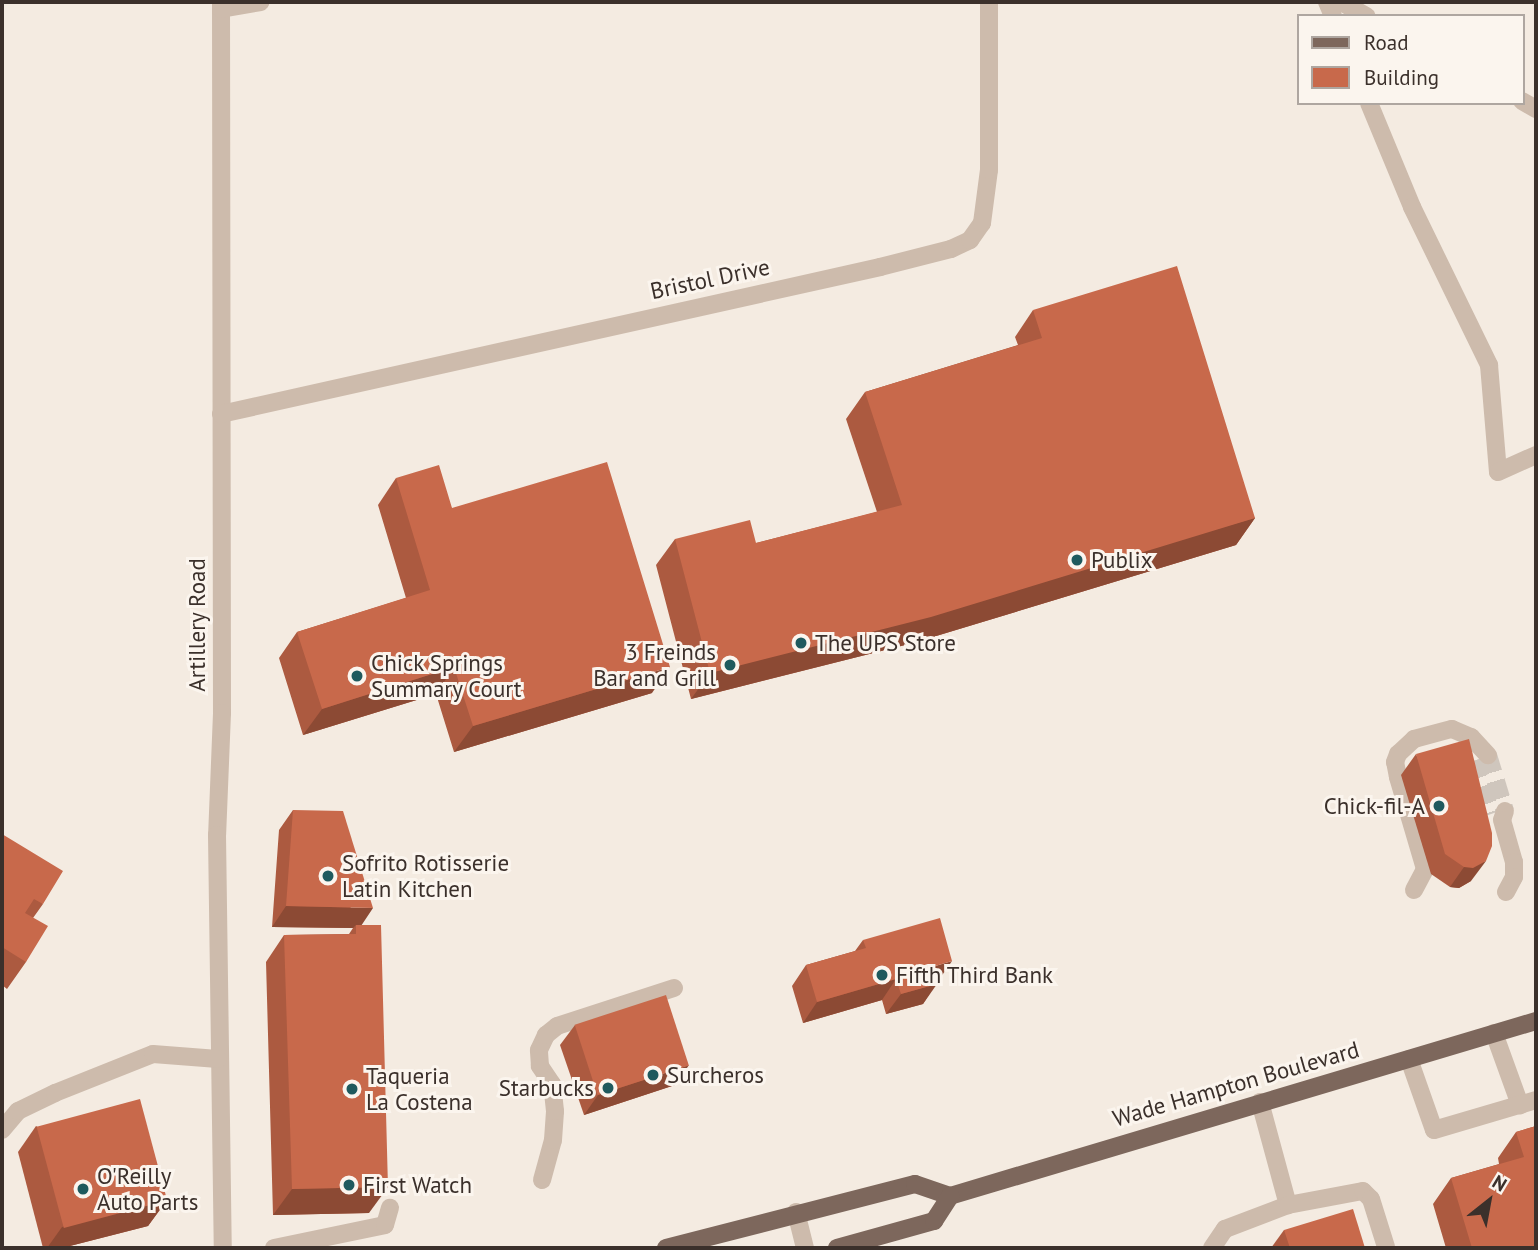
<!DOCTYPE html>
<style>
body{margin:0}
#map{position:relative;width:1538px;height:1250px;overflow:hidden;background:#f4ebe1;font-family:"PT Sans",sans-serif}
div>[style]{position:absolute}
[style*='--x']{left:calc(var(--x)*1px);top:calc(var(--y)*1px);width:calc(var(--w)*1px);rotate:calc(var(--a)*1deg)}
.minor-tunnel>*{height:18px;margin-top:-9px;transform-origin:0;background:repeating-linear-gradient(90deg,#cfc6bd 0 18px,transparent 0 27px)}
.minor>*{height:18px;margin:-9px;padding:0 9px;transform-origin:9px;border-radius:9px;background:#cdbbac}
.major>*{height:18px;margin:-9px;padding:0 9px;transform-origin:9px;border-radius:9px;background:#7d675c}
.wall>*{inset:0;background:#ac5a40}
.shaded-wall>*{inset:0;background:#8c4a34}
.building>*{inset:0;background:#c8694b;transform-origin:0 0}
.dots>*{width:19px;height:19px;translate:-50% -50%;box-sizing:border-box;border:4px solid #fbf5ee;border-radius:50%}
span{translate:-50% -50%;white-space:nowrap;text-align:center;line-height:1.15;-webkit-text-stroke:6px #fbf5ee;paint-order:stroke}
.street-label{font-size:23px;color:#3b302b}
.poi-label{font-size:23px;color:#3b302b}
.left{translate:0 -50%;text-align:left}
.right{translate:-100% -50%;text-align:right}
.frame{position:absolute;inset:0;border:4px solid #3b302b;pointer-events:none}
.legend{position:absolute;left:1297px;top:14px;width:228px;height:91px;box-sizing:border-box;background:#fbf5ee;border:2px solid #aea6a0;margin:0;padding:9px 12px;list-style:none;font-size:21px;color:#3b302b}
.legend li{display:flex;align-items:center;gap:14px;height:35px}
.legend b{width:35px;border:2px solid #aea6a0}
.north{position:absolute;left:1454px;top:1166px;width:70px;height:70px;-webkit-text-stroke:5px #fbf5ee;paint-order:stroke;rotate:31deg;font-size:19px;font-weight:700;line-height:28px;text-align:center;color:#3b302b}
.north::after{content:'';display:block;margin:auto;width:24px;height:32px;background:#3b302b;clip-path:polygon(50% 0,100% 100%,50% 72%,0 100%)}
</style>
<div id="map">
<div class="minor-tunnel">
<i style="--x:1488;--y:755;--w:59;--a:73.1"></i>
<i style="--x:1473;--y:761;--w:56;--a:70.3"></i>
</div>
<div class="minor">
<i style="--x:221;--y:2;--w:711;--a:89.92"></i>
<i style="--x:222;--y:713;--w:122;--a:92.3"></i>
<i style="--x:217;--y:835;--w:413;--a:89.2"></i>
<i style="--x:1327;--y:2;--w:15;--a:67"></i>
<i style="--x:1341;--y:2;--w:29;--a:29"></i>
<i style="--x:221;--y:9;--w:40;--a:-10"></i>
<i style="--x:1522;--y:101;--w:16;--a:30"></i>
<i style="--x:1369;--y:103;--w:113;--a:67.5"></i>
<i style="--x:1412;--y:207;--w:176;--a:64"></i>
<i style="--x:1489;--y:365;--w:107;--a:85.2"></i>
<i style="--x:1498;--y:472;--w:42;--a:-24.1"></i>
<i style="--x:221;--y:414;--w:675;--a:-12.57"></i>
<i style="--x:880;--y:267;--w:73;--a:-14.2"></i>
<i style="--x:951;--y:249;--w:21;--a:-25"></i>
<i style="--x:970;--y:240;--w:21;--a:-55"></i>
<i style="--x:982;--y:223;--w:53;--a:-82.5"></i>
<i style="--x:989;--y:170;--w:168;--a:-90"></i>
<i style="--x:1505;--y:811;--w:9;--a:108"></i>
<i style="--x:1502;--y:820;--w:44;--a:74.1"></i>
<i style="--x:1514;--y:862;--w:15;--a:90"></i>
<i style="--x:1514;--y:877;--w:17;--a:118"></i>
<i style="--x:1414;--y:890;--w:24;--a:-62"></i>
<i style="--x:1425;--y:869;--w:96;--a:-106.4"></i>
<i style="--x:1398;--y:777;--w:15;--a:-101"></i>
<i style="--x:1395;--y:762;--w:9;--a:-69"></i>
<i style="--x:1398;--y:754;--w:22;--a:-43"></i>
<i style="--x:1414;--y:739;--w:39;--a:-15"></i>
<i style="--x:1452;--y:729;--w:21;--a:23"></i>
<i style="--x:1471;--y:737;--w:25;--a:47"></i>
<i style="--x:1494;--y:1033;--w:77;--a:70.1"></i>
<i style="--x:1409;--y:1059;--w:75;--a:70.6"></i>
<i style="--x:1434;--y:1130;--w:106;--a:-16.4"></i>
<i style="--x:1260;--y:1102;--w:107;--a:74.8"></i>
<i style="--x:2;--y:1130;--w:25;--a:-50"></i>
<i style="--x:18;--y:1111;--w:41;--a:-25.9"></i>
<i style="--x:55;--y:1093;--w:105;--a:-21.7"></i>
<i style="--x:153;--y:1054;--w:65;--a:4.4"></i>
<i style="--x:542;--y:1180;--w:41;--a:-74.6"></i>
<i style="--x:553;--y:1140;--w:29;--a:-86"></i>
<i style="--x:555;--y:1111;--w:27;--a:-96"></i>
<i style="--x:552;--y:1084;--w:22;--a:-124"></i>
<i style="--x:540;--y:1066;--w:16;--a:-94"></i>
<i style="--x:539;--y:1050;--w:17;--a:-65"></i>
<i style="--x:546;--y:1035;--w:14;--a:-39"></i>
<i style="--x:557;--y:1026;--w:123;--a:-18"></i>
<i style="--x:796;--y:1212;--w:37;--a:76"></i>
<i style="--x:274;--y:1248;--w:113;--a:-11.7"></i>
<i style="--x:385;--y:1225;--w:18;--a:-74"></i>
<i style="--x:1212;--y:1248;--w:23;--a:-56"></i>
<i style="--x:1225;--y:1229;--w:67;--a:-20.9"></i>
<i style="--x:1288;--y:1205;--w:76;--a:-10.6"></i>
<i style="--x:1363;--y:1191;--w:11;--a:45"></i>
<i style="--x:1371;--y:1199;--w:50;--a:72.6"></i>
</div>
<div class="major">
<i style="--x:666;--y:1248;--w:257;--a:-14.4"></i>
<i style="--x:915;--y:1184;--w:37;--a:19"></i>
<i style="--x:950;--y:1196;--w:612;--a:-16.63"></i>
<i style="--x:837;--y:1248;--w:101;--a:-15.6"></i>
<i style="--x:934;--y:1221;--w:30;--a:-57"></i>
</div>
<div class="wall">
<i style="clip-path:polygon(1033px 310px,1255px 518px,1236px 545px,913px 643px,691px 699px,656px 565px,675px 539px,756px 543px,877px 512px,846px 419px,865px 392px,1018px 345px,1015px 337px)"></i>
<i style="clip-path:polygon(396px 478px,452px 508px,652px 693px,454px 752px,436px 694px,303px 735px,279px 658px,297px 632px,406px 598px,378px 505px)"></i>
<i style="clip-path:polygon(1416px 754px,1471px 881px,1459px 888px,1450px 887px,1431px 874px,1401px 775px)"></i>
<i style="clip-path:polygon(293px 810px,361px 925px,369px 1213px,273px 1215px,266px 962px,284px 935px,349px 934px,353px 928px,272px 927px,279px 830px)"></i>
<i style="clip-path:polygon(2px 834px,43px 904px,33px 918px,26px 962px,7px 989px,2px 985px)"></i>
<i style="clip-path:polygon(863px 940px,938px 981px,937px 982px,923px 1004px,886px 1014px,882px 1000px,803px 1023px,792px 986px,806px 965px,855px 951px)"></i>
<i style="clip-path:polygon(575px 1025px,675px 1085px,584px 1115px,560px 1045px)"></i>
<i style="clip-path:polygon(36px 1126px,167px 1200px,148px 1226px,62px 1248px,43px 1248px,18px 1152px)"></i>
<i style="clip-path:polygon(1536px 1126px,1536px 1248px,1446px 1248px,1433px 1204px,1451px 1178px,1499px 1164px,1498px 1158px,1516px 1132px)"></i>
<i style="clip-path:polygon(1284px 1230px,1365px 1248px,1271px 1248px)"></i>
</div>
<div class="shaded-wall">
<i style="clip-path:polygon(1255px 518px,1236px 545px,913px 643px,691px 699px,710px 673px)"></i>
<i style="clip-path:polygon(454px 667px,436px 694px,303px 735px,322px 709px)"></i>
<i style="clip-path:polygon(670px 667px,652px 693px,454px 752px,473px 726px)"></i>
<i style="clip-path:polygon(1486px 861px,1471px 881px,1459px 888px,1450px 887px,1464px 867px)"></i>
<i style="clip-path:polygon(286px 906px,373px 908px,359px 929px,356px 925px,353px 928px,272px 927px)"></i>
<i style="clip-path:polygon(952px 961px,938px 981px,918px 987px,932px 967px)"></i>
<i style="clip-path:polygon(896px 979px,882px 1000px,803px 1023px,817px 1002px)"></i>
<i style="clip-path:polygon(937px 984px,923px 1004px,886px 1014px,901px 994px)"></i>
<i style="clip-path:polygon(689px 1065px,675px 1085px,584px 1115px,598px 1095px)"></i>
<i style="clip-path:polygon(388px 1187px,369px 1213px,273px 1215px,292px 1189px)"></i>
<i style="clip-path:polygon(167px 1200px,148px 1226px,62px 1248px,47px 1248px,62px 1227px)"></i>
</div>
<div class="building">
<i style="clip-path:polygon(1177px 266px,1255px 518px,931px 617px,710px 673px,675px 539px,750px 520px,756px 543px,902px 505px,865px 392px,1042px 338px,1033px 310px)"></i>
<i style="clip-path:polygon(607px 462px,670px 667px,473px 726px,454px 667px,322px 709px,297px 632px,430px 590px,396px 478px,439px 465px,452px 508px)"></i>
<i style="clip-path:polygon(1469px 739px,1492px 833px,1492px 846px,1486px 861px,1473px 868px,1464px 867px,1445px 854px,1416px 754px)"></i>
<i style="clip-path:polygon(293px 810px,343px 811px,373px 908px,286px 906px)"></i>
<i style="clip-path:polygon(2px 834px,63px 871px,43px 904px,34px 899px,25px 913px,48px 926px,26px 962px,2px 947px)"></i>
<i style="clip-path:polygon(940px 918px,952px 961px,932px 967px,937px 984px,901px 994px,896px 979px,817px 1002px,806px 965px,866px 948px,863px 940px)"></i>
<i style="clip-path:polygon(356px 925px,381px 925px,388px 1187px,292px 1189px,284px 935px,356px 934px)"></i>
<i style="left:666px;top:995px;width:74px;height:96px;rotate:72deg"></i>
<i style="left:140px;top:1099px;width:105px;height:107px;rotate:75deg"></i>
<i style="clip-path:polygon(1536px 1126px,1536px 1248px,1472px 1248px,1451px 1178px,1524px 1157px,1516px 1132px)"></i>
<i style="clip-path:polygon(1353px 1209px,1365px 1248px,1290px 1248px,1284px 1230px)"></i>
</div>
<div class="dots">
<i style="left:1077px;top:560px;background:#1f5a5e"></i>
<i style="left:801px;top:643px;background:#1f5a5e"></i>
<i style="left:730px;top:665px;background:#1f5a5e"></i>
<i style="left:357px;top:676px;background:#1f5a5e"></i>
<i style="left:1439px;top:806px;background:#1f5a5e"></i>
<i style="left:328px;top:876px;background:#1f5a5e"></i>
<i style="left:882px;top:975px;background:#1f5a5e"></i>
<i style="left:653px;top:1075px;background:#1f5a5e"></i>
<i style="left:608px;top:1088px;background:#1f5a5e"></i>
<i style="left:352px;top:1089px;background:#1f5a5e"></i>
<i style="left:349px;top:1185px;background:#1f5a5e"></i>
<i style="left:83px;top:1189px;background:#1f5a5e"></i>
</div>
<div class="street-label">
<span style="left:710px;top:279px;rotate:-12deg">Bristol Drive</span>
<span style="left:197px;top:625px;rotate:-90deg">Artillery Road</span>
<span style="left:1236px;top:1084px;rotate:-16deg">Wade Hampton Boulevard</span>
</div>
<div class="poi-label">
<span class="left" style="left:1091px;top:560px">Publix</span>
<span class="left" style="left:815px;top:643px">The UPS Store</span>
<span class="right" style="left:716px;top:665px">3 Freinds<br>Bar and Grill</span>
<span class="left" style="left:371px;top:676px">Chick Springs<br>Summary Court</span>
<span class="right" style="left:1425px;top:806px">Chick-fil-A</span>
<span class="left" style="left:342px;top:876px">Sofrito Rotisserie<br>Latin Kitchen</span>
<span class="left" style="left:896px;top:975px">Fifth Third Bank</span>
<span class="left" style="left:667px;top:1075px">Surcheros</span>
<span class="left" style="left:366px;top:1089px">Taqueria<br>La Costena</span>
<span class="right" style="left:594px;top:1088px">Starbucks</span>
<span class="left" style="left:97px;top:1189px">O'Reilly<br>Auto Parts</span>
<span class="left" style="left:363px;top:1185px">First Watch</span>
</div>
<div class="frame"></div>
<ul class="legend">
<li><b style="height:9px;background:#7d675c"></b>Road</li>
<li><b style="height:19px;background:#c8694b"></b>Building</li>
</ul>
<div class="north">N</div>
</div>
